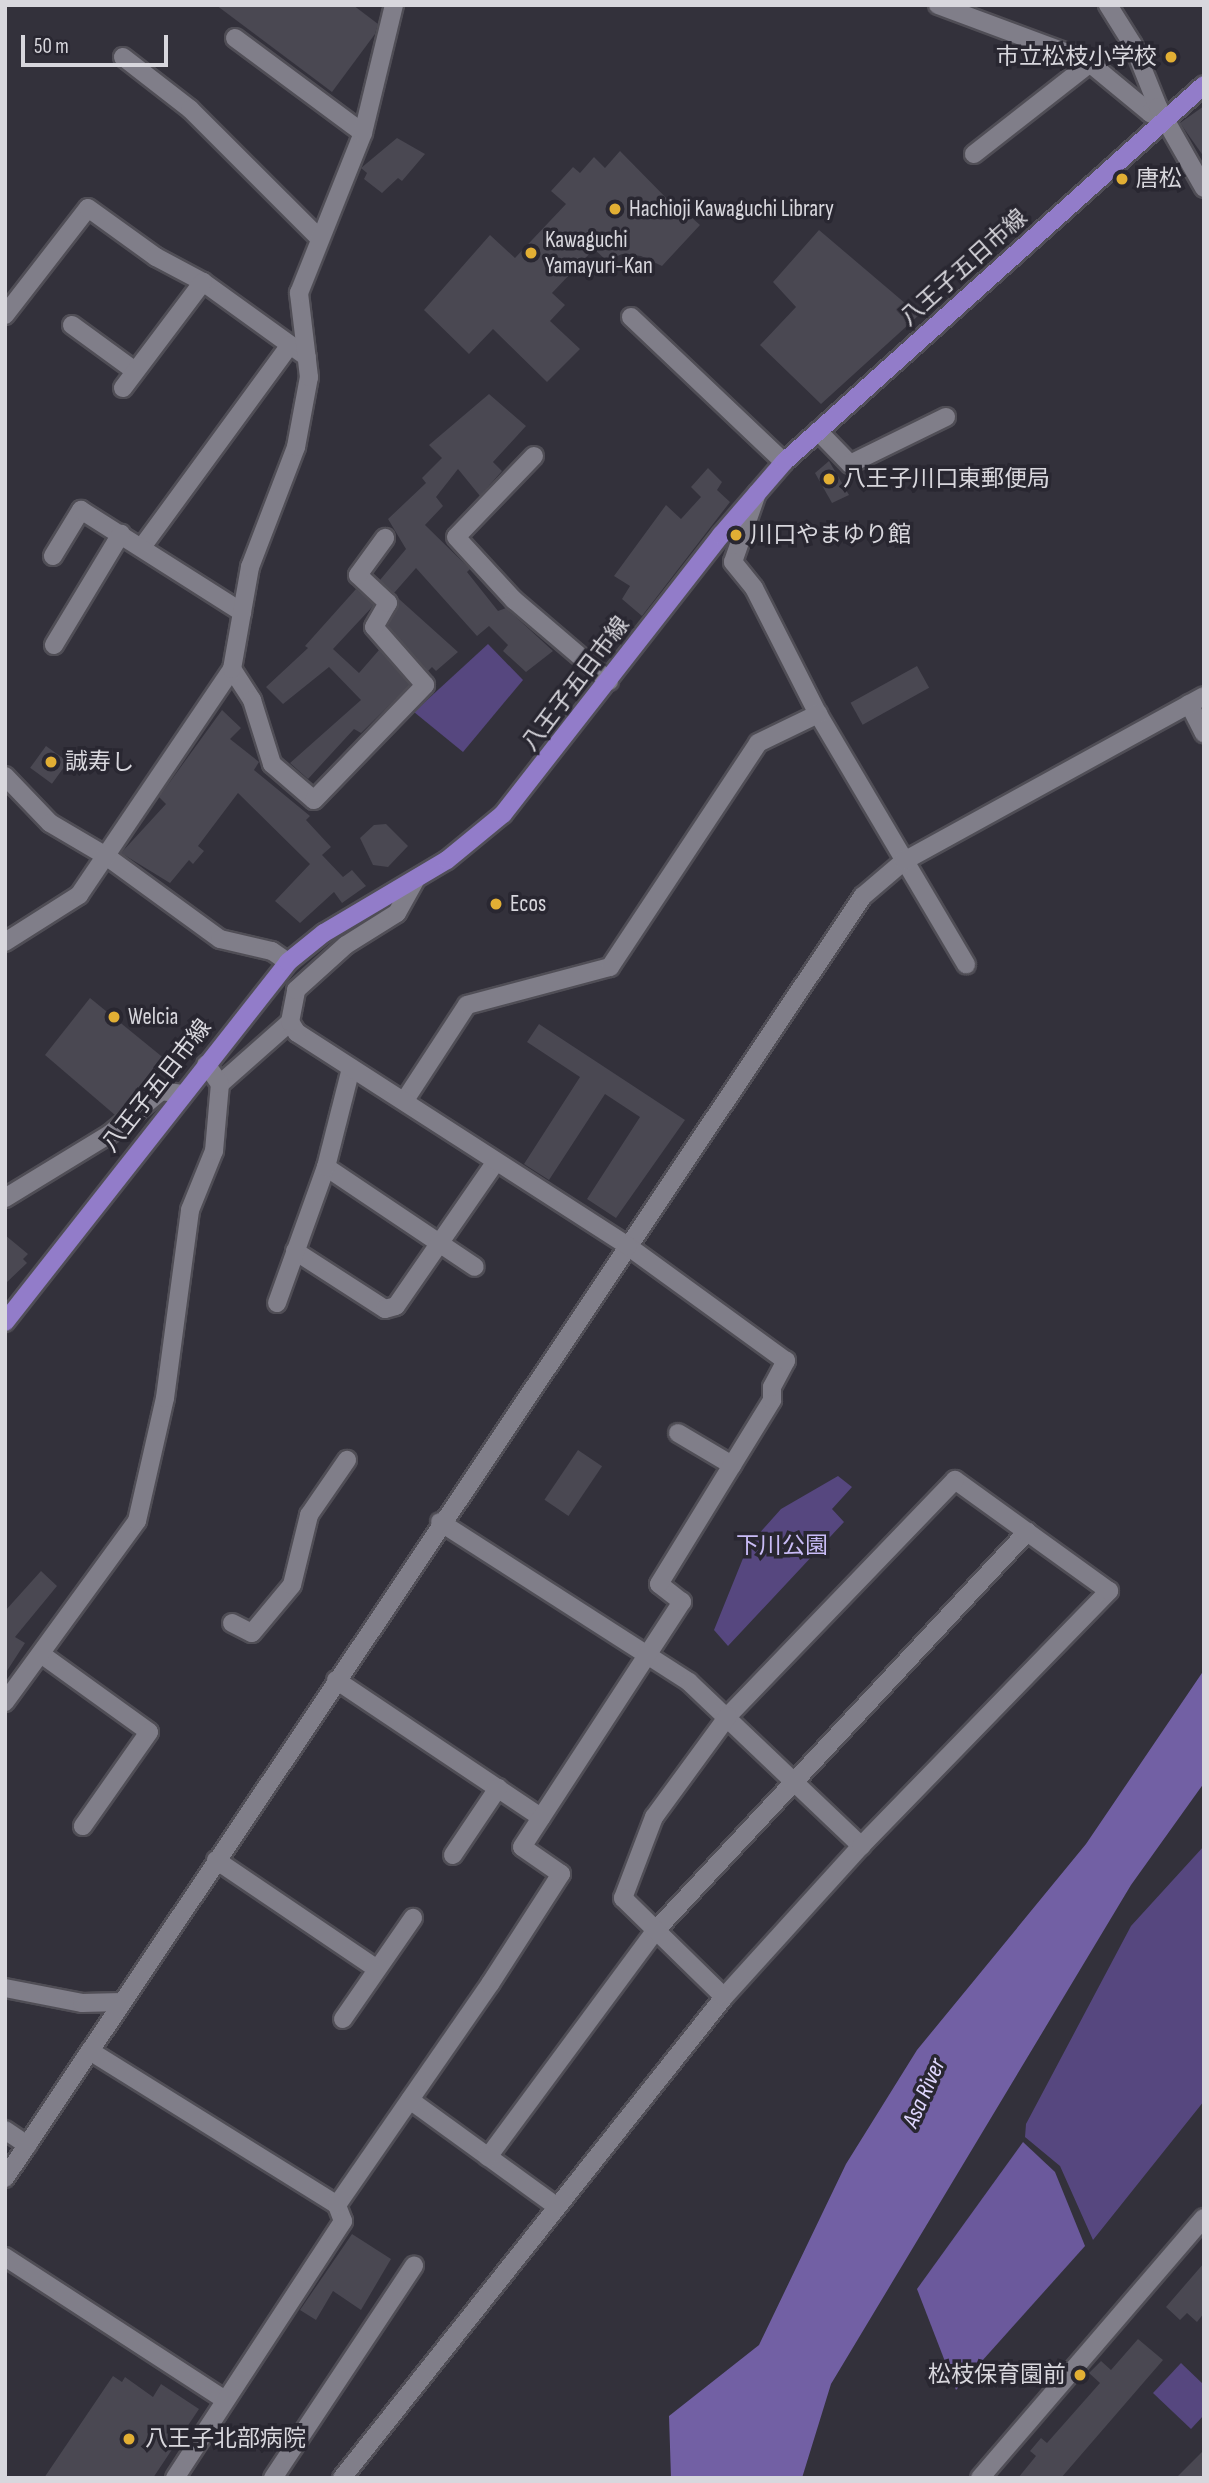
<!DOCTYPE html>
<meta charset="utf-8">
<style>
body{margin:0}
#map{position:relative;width:1209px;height:2483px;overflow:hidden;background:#33313b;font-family:"Sofia Sans Condensed","Noto Sans JP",sans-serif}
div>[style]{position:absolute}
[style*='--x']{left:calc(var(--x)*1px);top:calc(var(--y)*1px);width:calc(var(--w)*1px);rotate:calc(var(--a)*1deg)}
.green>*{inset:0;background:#56477f}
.forest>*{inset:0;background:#6b599c}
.water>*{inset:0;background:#7260a4}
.building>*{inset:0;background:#4a4852;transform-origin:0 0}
.roads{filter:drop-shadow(2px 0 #504e56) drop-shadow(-2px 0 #504e56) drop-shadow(0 2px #504e56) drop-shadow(0 -2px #504e56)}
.minor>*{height:18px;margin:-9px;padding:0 9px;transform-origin:9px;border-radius:9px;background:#807e89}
.tertiary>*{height:18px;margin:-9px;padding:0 9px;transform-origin:9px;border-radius:9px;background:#807e89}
.primary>*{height:18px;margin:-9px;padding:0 9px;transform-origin:9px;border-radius:9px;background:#927cc9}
.dots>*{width:19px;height:19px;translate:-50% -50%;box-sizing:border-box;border:4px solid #292731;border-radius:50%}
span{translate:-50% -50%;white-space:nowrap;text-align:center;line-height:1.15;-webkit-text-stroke:7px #292731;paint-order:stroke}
.poi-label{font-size:23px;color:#d8d7dd}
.right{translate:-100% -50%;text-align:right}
.left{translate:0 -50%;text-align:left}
.street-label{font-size:23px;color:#d8d7dd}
.park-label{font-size:23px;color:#c9bcf6}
.water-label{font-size:24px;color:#e0d8ff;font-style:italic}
.frame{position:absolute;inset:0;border:7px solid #d8d7dd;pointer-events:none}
.scale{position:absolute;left:21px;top:35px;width:147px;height:32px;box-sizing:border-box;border:4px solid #d8d7dd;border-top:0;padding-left:9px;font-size:21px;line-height:24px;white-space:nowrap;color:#d8d7dd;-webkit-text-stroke:5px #292731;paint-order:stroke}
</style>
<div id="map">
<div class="green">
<i style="clip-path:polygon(488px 644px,523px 680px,463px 752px,414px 712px)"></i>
<i style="clip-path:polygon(838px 1476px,852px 1487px,832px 1509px,844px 1522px,728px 1646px,714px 1630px,748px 1546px,781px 1509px)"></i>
<i style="clip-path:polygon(1204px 1846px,1204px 2101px,1093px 2240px,1060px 2166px,1025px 2137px,1026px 2124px,1131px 1926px)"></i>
<i style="clip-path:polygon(1181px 2363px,1204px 2385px,1204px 2415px,1191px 2429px,1153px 2393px)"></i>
</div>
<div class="forest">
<i style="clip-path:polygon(1023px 2142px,1055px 2172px,1085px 2246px,956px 2390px,917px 2289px)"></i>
</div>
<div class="water">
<i style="clip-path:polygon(1204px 1670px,1204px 1783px,1131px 1885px,831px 2384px,802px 2478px,671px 2478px,669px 2416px,759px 2345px,846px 2164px,917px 2050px,1086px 1844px)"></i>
</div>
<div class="building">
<i style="clip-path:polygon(216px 5px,353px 5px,378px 24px,375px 34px,332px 92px)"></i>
<i style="clip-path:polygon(1204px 106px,1204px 157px,1180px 123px)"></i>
<i style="clip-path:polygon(397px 138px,425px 154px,402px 181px,398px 178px,382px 193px,364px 179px,367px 173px,361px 168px)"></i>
<i style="clip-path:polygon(620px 151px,680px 212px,682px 209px,700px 225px,662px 266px,641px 256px,622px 254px,607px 261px,594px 249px,552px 293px,565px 305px,550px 321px,580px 349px,547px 382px,493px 329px,469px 354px,424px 310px,490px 235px,515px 258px,566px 204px,551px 191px,573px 167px,580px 173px,594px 157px,605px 168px)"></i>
<i style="clip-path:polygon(819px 230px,919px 315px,821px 404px,760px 345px,796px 307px,773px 282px)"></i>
<i style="clip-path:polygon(489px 394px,526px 426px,493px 462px,502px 471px,480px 496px,458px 469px,436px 497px,443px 506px,425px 525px,470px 569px,467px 572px,498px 611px,506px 608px,553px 651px,526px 672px,503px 651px,508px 645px,489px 626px,477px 636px,416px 568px,394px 593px,380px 580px,406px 549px,388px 519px,426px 483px,422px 478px,442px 458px,429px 445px)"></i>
<i style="clip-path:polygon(829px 461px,849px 495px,832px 503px,815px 473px)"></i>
<i style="clip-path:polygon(708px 468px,722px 482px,717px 490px,730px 502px,642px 616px,622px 599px,630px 586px,614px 576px,666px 505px,681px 519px,701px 497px,691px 487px)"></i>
<i style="clip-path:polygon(356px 589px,374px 605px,333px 649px,359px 673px,379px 650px,410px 685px,361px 733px,354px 729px,308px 779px,290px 763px,361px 700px,329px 667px,283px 704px,266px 687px,308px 648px,305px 646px)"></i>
<i style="clip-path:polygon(399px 599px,458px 652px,436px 671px,432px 667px,428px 671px,388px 626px)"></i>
<i style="left:917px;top:666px;width:25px;height:76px;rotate:61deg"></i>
<i style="clip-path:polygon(222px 710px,241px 728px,230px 739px,259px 762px,254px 770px,310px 816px,306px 820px,331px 847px,322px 855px,343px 877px,352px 870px,366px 886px,342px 903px,334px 892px,300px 923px,275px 901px,310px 864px,238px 793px,198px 846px,204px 851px,193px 864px,189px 860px,170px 883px,121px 853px,166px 804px,159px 797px)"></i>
<i style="left:46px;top:746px;width:27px;height:27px;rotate:36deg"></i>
<i style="clip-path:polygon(386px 824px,408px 846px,388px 867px,373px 865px,360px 838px,374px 825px)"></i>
<i style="clip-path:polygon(90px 998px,171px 1064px,115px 1115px,45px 1055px)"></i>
<i style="clip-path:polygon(539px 1024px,685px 1120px,616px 1218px,587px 1199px,640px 1117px,605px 1094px,549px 1180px,524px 1164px,580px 1077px,527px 1042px)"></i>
<i style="clip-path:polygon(5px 1235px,28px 1254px,23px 1259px,27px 1263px,5px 1284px)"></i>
<i style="left:578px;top:1450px;width:29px;height:60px;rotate:34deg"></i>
<i style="clip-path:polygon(41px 1571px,57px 1586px,15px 1637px,25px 1643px,5px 1674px,5px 1611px)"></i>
<i style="clip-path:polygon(352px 2234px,391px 2259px,361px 2310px,333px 2291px,316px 2320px,300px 2310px)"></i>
<i style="clip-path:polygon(1204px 2263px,1204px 2313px,1197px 2322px,1187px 2313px,1180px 2320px,1166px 2307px)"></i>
<i style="clip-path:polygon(1138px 2339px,1163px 2360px,1061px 2478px,1018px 2478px,1036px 2456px,1030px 2451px,1041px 2438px,1047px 2443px,1100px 2383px,1089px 2373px,1101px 2361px,1111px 2370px)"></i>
<i style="clip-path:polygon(113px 2376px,122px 2382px,125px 2377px,153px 2397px,161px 2384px,199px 2409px,153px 2478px,44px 2478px)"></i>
<i style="clip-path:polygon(1204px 2450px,1204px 2478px,1176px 2478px)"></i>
</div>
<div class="roads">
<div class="minor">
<i style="--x:938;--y:5;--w:158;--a:20.4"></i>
<i style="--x:1086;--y:60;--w:83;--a:39.6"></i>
<i style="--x:1150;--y:113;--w:17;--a:25"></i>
<i style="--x:1108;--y:5;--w:47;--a:58"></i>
<i style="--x:1133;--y:45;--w:67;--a:68"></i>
<i style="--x:1158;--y:107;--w:93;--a:60.4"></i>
<i style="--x:235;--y:38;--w:159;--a:36.6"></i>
<i style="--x:123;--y:57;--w:85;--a:37.8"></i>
<i style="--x:190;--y:109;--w:181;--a:45"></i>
<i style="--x:974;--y:154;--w:147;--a:-38.1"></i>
<i style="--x:5;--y:315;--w:135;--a:-52.2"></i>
<i style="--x:88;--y:208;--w:84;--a:35.8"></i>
<i style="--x:156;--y:257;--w:53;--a:28"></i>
<i style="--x:203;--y:282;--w:128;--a:35.8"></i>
<i style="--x:631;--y:317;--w:211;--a:43.5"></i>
<i style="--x:72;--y:325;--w:78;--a:36.1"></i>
<i style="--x:123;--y:388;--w:133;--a:-53"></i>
<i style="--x:818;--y:431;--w:46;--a:45.9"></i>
<i style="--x:850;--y:464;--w:107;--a:-26.1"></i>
<i style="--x:534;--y:456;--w:112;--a:133.9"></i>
<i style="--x:456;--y:537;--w:86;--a:47.4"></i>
<i style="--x:514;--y:600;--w:125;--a:40.5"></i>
<i style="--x:757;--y:493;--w:73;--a:109.2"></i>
<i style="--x:733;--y:562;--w:33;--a:51"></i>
<i style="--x:754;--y:588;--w:141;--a:63.1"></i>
<i style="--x:818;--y:714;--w:291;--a:59.4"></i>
<i style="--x:142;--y:547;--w:250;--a:-53.8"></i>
<i style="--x:53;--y:556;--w:54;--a:-58.7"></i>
<i style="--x:81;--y:510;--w:191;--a:32.4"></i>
<i style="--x:54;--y:645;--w:130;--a:-58.9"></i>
<i style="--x:232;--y:669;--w:37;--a:57"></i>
<i style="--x:252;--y:700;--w:67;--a:72.6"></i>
<i style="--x:272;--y:764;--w:55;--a:40.6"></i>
<i style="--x:314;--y:800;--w:160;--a:-46"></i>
<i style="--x:425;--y:685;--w:77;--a:-131.3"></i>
<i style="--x:374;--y:627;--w:28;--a:-60"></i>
<i style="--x:388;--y:603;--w:41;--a:-137"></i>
<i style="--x:358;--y:575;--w:46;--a:-53.9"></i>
<i style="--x:1189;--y:704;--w:33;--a:63"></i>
<i style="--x:5;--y:776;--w:65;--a:46.2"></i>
<i style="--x:50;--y:823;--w:65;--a:30.5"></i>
<i style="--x:106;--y:856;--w:141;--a:36.1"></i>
<i style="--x:220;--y:939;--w:53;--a:13"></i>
<i style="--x:272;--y:951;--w:19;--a:35"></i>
<i style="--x:5;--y:942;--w:88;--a:-32.4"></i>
<i style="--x:79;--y:895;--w:273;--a:-55.9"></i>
<i style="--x:232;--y:669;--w:104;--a:-80"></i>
<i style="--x:250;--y:567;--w:129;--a:-69"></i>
<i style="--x:296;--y:447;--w:71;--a:-79.5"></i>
<i style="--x:309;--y:377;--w:85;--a:-96.8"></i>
<i style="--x:299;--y:293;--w:172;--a:-68.2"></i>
<i style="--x:363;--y:133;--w:132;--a:-76.4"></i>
<i style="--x:220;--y:1084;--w:94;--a:-41.5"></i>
<i style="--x:405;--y:1100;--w:113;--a:-56.9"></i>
<i style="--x:467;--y:1005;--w:148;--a:-14.9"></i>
<i style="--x:610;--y:967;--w:268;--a:-56.5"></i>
<i style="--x:758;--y:743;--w:67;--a:-25.8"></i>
<i style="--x:326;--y:1167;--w:179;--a:33.9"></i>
<i style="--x:5;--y:1198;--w:123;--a:-31.4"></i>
<i style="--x:110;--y:1134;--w:67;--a:-40.1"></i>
<i style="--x:161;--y:1091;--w:21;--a:8"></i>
<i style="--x:295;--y:1251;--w:107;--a:32.8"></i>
<i style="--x:385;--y:1309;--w:11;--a:-15"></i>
<i style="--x:396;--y:1306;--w:174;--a:-55.3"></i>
<i style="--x:277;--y:1303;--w:145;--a:-70.2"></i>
<i style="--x:326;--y:1167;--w:102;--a:-75.8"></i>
<i style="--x:678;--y:1433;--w:63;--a:30.7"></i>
<i style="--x:440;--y:1522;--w:296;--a:32.7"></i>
<i style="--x:689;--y:1682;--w:238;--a:43.6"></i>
<i style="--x:232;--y:1623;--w:22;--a:27"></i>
<i style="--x:252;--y:1633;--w:62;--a:-50.2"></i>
<i style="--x:292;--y:1585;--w:72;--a:-76.3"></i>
<i style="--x:309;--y:1515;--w:67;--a:-55.4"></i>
<i style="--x:41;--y:1654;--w:133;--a:35.8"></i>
<i style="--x:149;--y:1732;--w:115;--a:125.1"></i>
<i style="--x:336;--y:1680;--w:247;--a:33.8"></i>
<i style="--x:5;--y:1702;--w:224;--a:-53.9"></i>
<i style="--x:137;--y:1521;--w:126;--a:-77.2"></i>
<i style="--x:165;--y:1398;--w:190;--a:-82.4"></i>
<i style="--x:190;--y:1210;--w:64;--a:-67.9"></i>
<i style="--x:214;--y:1151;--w:67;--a:-84.9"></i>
<i style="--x:220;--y:1084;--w:24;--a:-125"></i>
<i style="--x:453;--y:1855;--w:81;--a:-56.1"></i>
<i style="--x:216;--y:1860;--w:194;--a:34.1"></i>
<i style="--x:5;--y:1988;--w:78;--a:11"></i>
<i style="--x:82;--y:2003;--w:40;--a:-1.4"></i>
<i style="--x:343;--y:2019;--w:123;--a:-55.3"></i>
<i style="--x:90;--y:2051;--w:291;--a:31.9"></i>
<i style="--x:410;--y:2100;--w:180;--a:36"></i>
<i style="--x:5;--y:2130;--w:27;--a:34"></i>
<i style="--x:488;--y:2157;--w:284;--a:-53.5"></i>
<i style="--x:657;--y:1929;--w:543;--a:-47.02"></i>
<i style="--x:5;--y:2178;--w:1543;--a:-56.21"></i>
<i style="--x:863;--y:896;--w:54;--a:-40.5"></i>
<i style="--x:904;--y:861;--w:342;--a:-28.8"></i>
<i style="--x:5;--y:2257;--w:262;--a:33"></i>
<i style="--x:175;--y:2478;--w:307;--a:-56.8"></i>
<i style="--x:343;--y:2221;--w:17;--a:-111"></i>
<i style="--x:337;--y:2205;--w:269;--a:-55.3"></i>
<i style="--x:490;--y:1984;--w:131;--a:-57.2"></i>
<i style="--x:561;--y:1874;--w:47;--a:-145.3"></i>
<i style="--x:522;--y:1847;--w:293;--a:-56.9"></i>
<i style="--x:682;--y:1602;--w:29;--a:-142"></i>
<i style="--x:659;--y:1584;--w:216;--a:-58.4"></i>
<i style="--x:772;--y:1400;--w:13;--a:-90"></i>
<i style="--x:772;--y:1387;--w:30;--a:-62"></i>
<i style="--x:786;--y:1361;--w:195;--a:-144"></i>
<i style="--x:628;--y:1246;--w:394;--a:-147.2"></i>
<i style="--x:297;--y:1033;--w:13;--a:-122"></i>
<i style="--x:290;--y:1022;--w:33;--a:-79"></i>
<i style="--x:296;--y:990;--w:67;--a:-42"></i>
<i style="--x:346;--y:945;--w:60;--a:-32.1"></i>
<i style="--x:397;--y:913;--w:38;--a:-61"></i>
<i style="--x:273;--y:2478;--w:255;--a:-56.4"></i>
<i style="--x:342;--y:2478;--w:614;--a:-51.54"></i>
<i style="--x:724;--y:1997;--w:204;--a:-47.8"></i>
<i style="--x:861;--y:1846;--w:356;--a:-45.8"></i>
<i style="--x:1109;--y:1591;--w:190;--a:-144.2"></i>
<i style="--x:955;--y:1480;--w:327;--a:133.9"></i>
<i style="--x:728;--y:1716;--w:125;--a:126.2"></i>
<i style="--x:654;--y:1817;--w:87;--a:110.9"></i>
<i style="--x:623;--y:1898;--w:141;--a:44.4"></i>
</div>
<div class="tertiary">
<i style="--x:980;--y:2478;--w:343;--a:-49.3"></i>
</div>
<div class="primary">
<i style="--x:5;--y:1322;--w:458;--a:-51.8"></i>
<i style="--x:288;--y:962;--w:46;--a:-38.9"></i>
<i style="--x:324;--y:933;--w:143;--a:-30.7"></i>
<i style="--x:447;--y:860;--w:72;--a:-39.4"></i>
<i style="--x:503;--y:814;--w:354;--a:-52"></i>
<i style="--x:721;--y:535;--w:96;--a:-49.2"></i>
<i style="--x:784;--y:462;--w:564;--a:-41.91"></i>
</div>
</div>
<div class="dots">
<i style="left:1171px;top:57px;background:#e2af34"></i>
<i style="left:1122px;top:179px;background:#e2af34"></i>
<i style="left:615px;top:209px;background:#e2af34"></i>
<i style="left:531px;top:253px;background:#e2af34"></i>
<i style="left:829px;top:479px;background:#e2af34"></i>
<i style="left:736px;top:535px;background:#e2af34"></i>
<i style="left:51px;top:762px;background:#e2af34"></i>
<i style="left:496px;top:904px;background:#e2af34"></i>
<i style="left:114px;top:1017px;background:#e2af34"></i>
<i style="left:1080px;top:2375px;background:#e2af34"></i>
<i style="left:129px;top:2439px;background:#e2af34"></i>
</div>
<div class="poi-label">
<span class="right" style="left:1157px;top:57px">市立松枝小学校</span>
<span class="left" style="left:1136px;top:179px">唐松</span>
<span class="left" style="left:629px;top:209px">Hachioji Kawaguchi Library</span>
<span class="left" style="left:545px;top:253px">Kawaguchi<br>Yamayuri-Kan</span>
<span class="left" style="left:843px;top:479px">八王子川口東郵便局</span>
<span class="left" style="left:750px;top:535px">川口やまゆり館</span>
<span class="left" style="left:65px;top:762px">誠寿し</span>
<span class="left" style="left:510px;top:904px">Ecos</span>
<span class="left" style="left:128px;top:1017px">Welcia</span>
<span class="right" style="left:1066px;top:2375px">松枝保育園前</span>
<span class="left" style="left:145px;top:2439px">八王子北部病院</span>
</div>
<div class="street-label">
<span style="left:964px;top:268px;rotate:-42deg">八王子五日市線</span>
<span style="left:576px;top:684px;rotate:-53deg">八王子五日市線</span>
<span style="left:157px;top:1086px;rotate:-52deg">八王子五日市線</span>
</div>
<div class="park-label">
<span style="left:782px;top:1546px">下川公園</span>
</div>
<div class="water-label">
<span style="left:924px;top:2093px;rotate:-66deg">Asa River</span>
</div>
<div class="frame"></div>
<div class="scale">50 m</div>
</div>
